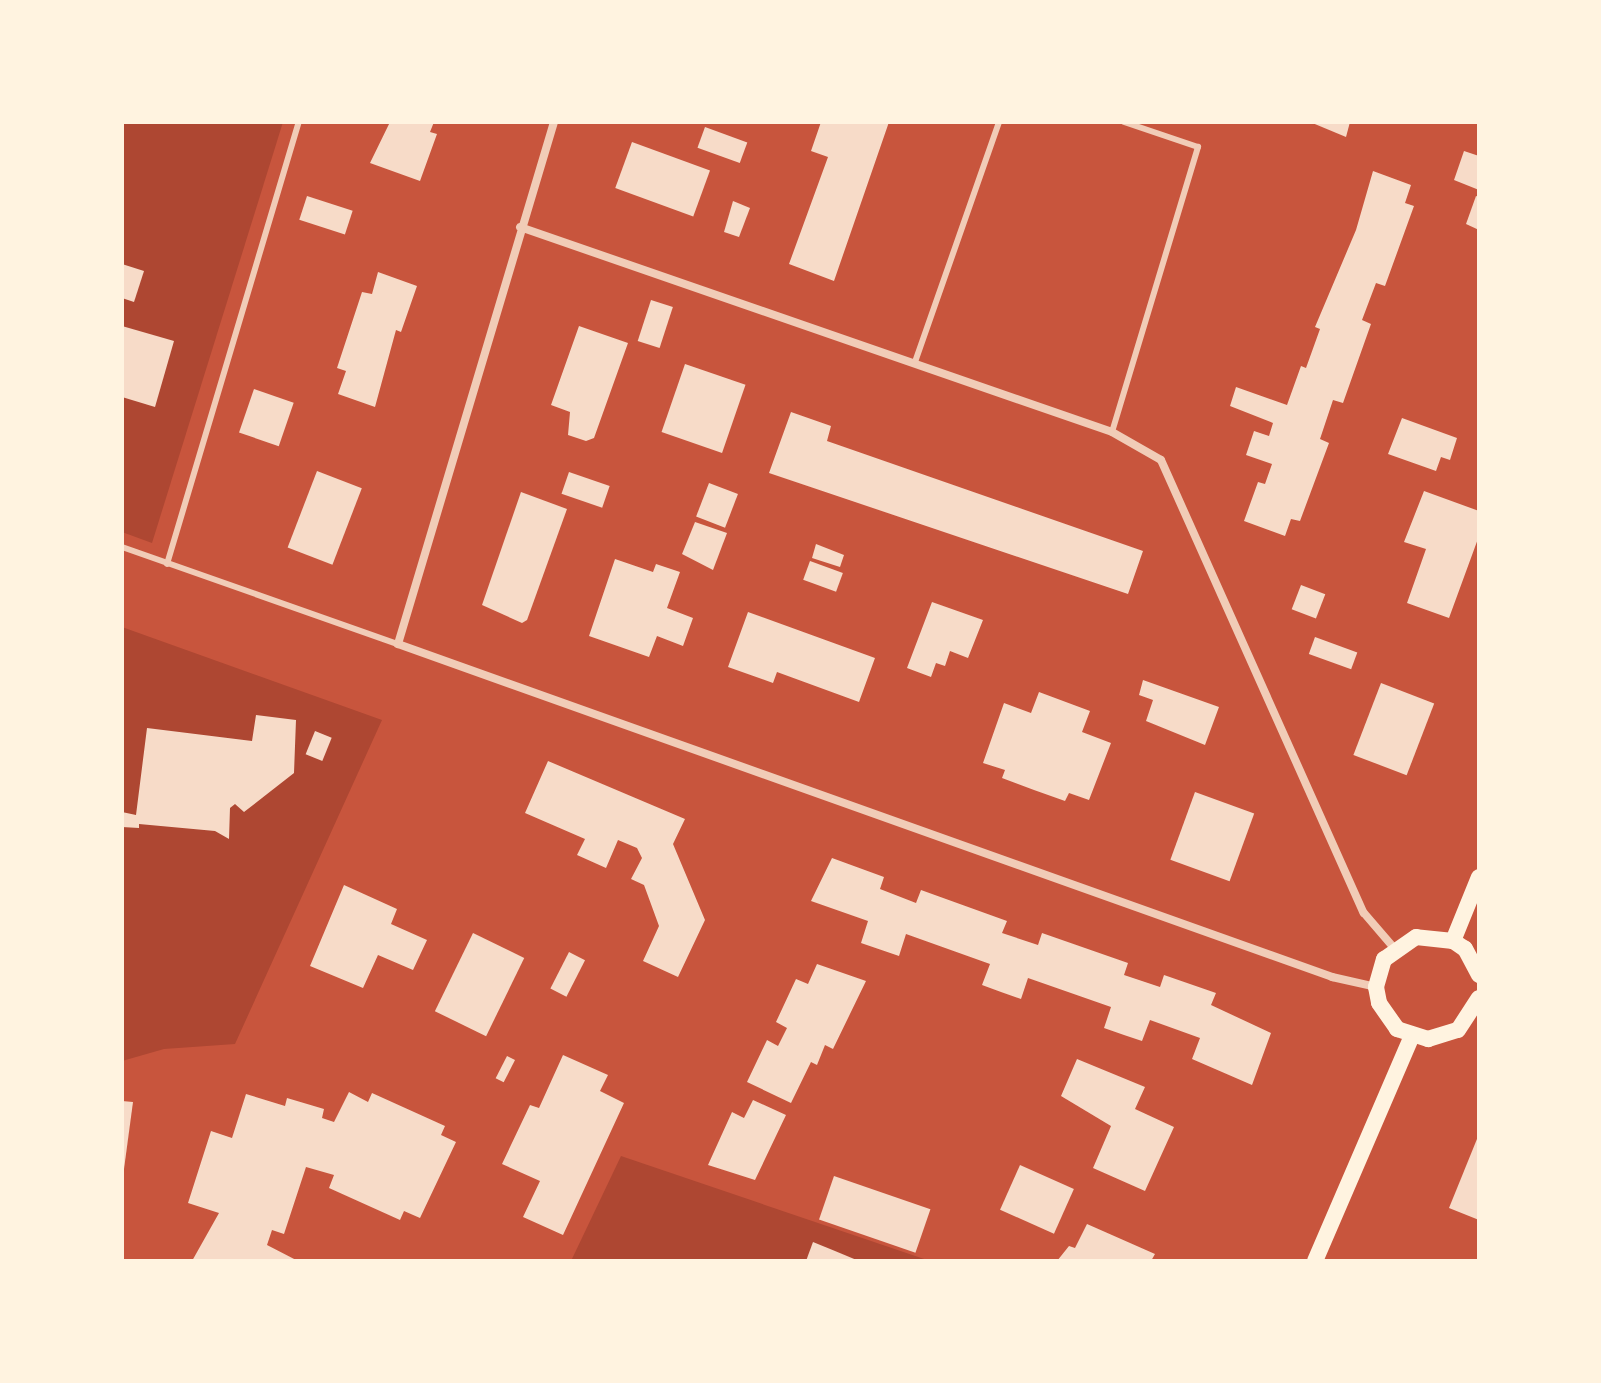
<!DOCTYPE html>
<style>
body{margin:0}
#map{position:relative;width:1601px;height:1383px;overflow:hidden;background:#c8553d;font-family:"Nunito Sans",sans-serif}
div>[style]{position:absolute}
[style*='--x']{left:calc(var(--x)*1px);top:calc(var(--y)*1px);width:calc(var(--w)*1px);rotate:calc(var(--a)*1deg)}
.green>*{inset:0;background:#ae4732}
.building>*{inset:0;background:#f7dbc8;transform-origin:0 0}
.service>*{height:6px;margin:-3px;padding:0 3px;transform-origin:3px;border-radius:3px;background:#f1ccb7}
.minor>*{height:8px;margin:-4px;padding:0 4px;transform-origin:4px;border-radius:4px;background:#f1ccb7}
.secondary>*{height:16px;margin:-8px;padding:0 8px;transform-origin:8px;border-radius:8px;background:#fff3e0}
span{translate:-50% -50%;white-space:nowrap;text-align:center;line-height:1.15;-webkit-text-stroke:6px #fff3e0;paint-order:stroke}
.frame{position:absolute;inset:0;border:124px solid #fff3e0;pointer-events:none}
</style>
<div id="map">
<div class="green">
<i style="clip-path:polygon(122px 122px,283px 122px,152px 543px,122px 532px)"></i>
<i style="clip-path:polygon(122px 627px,382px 720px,235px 1044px,164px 1049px,122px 1061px)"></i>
<i style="clip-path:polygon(621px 1156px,930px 1261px,571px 1261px)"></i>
</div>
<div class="building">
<i style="clip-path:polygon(390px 122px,434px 122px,430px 132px,437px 134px,420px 181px,370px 163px)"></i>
<i style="clip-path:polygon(821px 122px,889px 122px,834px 281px,789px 264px,828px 157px,811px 151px)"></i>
<i style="clip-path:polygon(1310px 122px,1350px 122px,1346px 137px)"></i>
<i style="left:705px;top:127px;width:45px;height:22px;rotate:20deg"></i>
<i style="left:632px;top:142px;width:83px;height:49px;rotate:20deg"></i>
<i style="clip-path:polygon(1464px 151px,1479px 156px,1479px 190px,1454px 180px)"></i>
<i style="clip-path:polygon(1373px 171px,1411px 185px,1405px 203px,1414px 206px,1385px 286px,1376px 283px,1362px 320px,1371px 324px,1343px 403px,1333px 400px,1320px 439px,1329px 443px,1300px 521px,1291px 519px,1285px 536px,1244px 521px,1258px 482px,1265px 484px,1272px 464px,1246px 455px,1254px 431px,1269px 436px,1273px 423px,1230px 406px,1236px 387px,1287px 405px,1301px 366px,1306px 368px,1320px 329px,1315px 327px,1356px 230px)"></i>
<i style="left:307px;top:196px;width:48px;height:25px;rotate:18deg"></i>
<i style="clip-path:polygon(1476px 196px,1479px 197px,1479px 230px,1466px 224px)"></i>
<i style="clip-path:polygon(733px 201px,750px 208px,739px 237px,724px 232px)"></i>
<i style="clip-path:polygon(122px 264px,144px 271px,134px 302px,122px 298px)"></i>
<i style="clip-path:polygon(378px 272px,417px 286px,401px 332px,396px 330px,375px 407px,338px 394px,346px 371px,337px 368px,362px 292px,372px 294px)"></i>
<i style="left:651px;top:300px;width:23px;height:43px;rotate:18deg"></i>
<i style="clip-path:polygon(122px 326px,174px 341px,155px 407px,122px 397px)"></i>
<i style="clip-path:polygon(579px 326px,628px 343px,594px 438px,586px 441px,568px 435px,570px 412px,551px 405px)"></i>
<i style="left:685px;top:364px;width:64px;height:72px;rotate:19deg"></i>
<i style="left:254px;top:389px;width:42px;height:46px;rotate:19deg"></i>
<i style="clip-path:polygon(791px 412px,831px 426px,827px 441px,1143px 551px,1128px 594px,769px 473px)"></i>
<i style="clip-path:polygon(1402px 418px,1457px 438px,1450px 460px,1441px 457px,1436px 471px,1388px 454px)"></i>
<i style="left:317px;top:471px;width:48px;height:82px;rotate:21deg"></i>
<i style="left:569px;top:472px;width:43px;height:23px;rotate:19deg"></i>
<i style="left:709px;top:483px;width:31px;height:36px;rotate:21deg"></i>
<i style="clip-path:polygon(1424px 491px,1479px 511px,1479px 536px,1449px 618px,1407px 603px,1426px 549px,1404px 542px)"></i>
<i style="clip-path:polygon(521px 492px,567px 509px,527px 620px,522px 623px,482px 605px)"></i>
<i style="clip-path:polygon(695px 522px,727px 533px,713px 570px,682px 554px)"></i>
<i style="clip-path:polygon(816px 544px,844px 555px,840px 567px,812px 558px)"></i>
<i style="clip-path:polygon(615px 559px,653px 572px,656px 564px,680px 572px,667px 608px,693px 618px,683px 646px,657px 636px,649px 657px,589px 636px)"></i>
<i style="left:810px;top:561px;width:35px;height:20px;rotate:20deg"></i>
<i style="left:1301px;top:585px;width:26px;height:26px;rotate:21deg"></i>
<i style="clip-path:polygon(932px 602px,983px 620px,968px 658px,950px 651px,945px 666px,936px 663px,931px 677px,907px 668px)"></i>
<i style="clip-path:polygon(748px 612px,875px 658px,859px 702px,777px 672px,773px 683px,728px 667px)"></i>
<i style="left:1315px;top:637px;width:45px;height:18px;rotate:20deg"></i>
<i style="clip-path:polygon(1143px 680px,1219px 707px,1205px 745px,1146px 721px,1153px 700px,1139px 695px)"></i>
<i style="left:1381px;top:683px;width:57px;height:77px;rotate:21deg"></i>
<i style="clip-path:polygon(1039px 692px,1090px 711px,1082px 732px,1111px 743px,1089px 800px,1069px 793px,1065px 801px,1034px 790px,1002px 778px,1005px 770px,983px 763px,1004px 703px,1031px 713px)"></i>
<i style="clip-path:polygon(256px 715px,296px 720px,294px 773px,244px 812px,235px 804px,230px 808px,229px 839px,215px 831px,139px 824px,139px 828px,122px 827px,122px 812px,136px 815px,147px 728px,252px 741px)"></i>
<i style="left:315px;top:731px;width:18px;height:25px;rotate:22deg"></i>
<i style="clip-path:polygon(548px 761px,685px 819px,673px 844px,705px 920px,678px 977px,643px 961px,659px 926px,644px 885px,631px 879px,642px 858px,637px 848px,618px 840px,606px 868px,577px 855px,585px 839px,525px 813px)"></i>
<i style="left:1195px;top:792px;width:63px;height:72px;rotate:20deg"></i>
<i style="clip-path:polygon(832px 858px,884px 877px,880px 889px,916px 903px,921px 890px,1007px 921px,1002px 933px,1038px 945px,1042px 933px,1128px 963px,1124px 975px,1160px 987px,1164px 975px,1216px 993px,1211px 1005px,1271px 1033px,1252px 1085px,1192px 1059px,1200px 1038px,1150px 1020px,1142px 1041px,1124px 1035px,1104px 1028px,1111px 1007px,1028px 978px,1021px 999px,1001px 992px,982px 985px,990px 964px,906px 934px,899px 956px,861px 943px,868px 921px,811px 901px)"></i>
<i style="clip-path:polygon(344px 885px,397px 909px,391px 924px,427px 940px,413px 970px,378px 955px,363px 988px,310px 966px)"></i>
<i style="left:473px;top:933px;width:57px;height:87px;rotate:26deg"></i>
<i style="left:569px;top:952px;width:18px;height:41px;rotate:27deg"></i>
<i style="clip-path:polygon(817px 964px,866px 981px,833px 1049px,825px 1045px,817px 1065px,811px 1062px,791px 1103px,747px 1082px,767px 1040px,778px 1046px,787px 1028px,776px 1022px,796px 979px,808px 984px)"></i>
<i style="clip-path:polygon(563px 1055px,608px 1075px,600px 1091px,624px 1103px,563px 1235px,523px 1217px,540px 1181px,502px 1164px,530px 1105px,539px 1108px)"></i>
<i style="left:507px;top:1056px;width:9px;height:25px;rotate:27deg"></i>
<i style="clip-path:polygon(1077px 1059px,1145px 1087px,1135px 1109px,1174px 1127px,1145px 1191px,1093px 1168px,1111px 1126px,1061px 1096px)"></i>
<i style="clip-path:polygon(349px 1092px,368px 1102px,372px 1093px,445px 1126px,441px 1135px,456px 1142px,420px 1218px,404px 1211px,400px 1220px,329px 1188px,334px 1175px,306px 1167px,284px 1234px,272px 1230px,267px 1245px,298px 1261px,192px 1261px,219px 1213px,188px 1203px,211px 1131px,232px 1138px,246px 1094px,285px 1106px,287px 1098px,324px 1109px,322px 1118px,334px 1122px)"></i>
<i style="clip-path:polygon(753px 1100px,786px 1115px,755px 1180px,708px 1165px,732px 1112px,744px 1118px)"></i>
<i style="clip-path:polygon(122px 1101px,133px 1102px,124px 1169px,122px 1169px)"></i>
<i style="clip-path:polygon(1479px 1134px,1479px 1220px,1449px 1208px)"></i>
<i style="left:1020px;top:1165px;width:59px;height:49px;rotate:24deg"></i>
<i style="left:834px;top:1176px;width:102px;height:46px;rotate:19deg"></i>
<i style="clip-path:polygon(1087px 1224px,1155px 1254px,1151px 1261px,1057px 1261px,1069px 1246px,1075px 1248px)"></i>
<i style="clip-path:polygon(813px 1242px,835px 1251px,859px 1261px,806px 1261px)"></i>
</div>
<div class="service">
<i style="--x:915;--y:362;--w:254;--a:-70.7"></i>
<i style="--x:1112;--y:432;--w:298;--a:-73.2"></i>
<i style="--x:1198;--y:147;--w:78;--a:-161.3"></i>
<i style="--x:122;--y:547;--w:293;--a:19.4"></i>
<i style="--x:167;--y:564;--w:461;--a:-73.4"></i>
</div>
<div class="minor">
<i style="--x:554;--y:122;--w:545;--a:106.64"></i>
<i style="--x:398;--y:644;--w:992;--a:19.62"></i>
<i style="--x:1332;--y:977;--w:45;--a:12.8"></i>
<i style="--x:520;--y:227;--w:626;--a:19.1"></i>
<i style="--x:1112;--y:432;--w:56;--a:29.7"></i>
<i style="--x:1161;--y:460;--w:496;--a:65.9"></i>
<i style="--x:1364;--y:913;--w:46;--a:49.4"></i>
</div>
<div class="secondary">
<i style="--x:1453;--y:941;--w:69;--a:-67.9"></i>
<i style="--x:1479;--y:975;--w:30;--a:-118"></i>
<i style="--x:1465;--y:949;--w:14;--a:-146"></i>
<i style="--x:1453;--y:941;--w:37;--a:-174"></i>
<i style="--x:1416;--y:937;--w:39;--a:145"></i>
<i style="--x:1384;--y:959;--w:29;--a:106"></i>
<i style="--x:1376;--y:987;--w:16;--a:79"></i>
<i style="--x:1379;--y:1003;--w:32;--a:55"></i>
<i style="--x:1397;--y:1029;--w:33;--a:18"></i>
<i style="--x:1428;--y:1039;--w:31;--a:-17"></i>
<i style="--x:1458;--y:1030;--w:38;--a:-57"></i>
<i style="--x:1315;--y:1261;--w:245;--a:-66.7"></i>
</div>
<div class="frame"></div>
</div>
